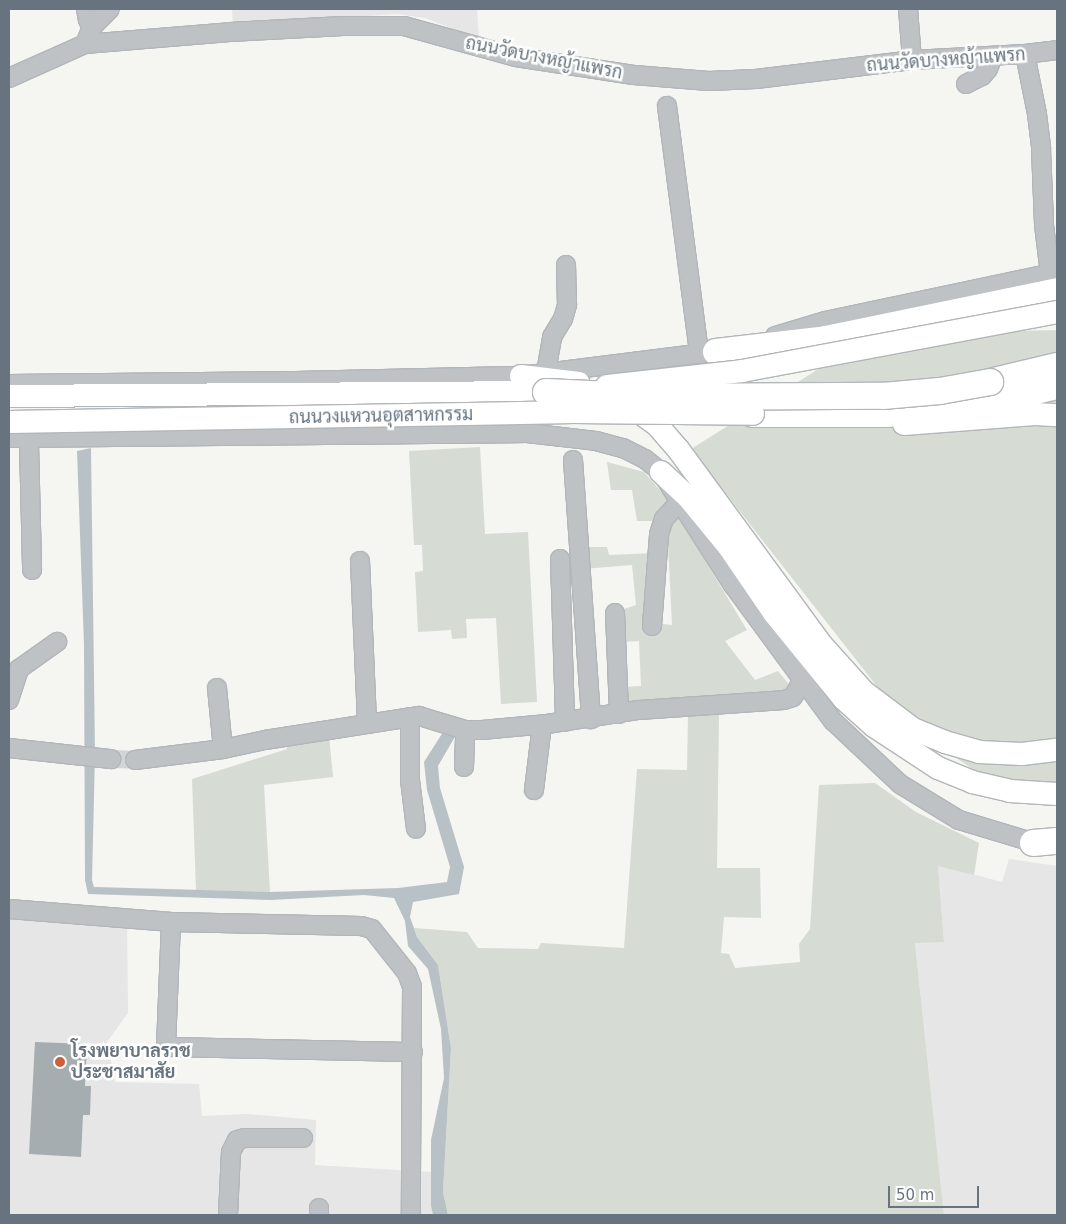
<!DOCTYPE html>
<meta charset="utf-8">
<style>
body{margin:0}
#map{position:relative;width:1066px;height:1224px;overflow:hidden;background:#f5f5f2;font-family:"DejaVu Sans",Sarabun,sans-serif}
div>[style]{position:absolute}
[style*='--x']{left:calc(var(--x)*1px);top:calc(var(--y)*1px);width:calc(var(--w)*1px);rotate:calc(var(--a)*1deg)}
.built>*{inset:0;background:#e5e6e5}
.green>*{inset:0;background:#d6dbd3}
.water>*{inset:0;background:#b8c1c5}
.building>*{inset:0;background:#a6adb1}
.minor-tunnel>*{height:18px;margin-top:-9px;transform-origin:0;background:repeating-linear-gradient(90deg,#d2d5d5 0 18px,transparent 0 27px)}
.roads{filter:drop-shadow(1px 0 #b2b6b9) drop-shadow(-1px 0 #b2b6b9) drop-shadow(0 1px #b2b6b9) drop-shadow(0 -1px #b2b6b9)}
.minor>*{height:18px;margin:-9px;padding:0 9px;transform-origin:9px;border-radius:9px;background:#bec2c5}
.major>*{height:22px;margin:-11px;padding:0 11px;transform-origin:11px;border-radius:11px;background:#fff}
.highway>*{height:26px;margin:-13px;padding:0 13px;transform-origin:13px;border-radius:13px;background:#fff}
.bridges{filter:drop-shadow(1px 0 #b2b6b9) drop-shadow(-1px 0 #b2b6b9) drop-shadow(0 1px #b2b6b9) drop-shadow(0 -1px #b2b6b9)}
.major-bridge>*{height:22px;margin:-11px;padding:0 11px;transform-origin:11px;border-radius:11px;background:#fff}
.highway-bridge>*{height:26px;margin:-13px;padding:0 13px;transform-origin:13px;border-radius:13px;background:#fff}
.dots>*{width:14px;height:14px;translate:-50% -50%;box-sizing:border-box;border:2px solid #fff;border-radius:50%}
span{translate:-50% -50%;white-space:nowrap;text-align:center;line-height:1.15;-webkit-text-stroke:5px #fff;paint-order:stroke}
.street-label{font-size:18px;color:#67747f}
.poi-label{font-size:18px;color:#67747f;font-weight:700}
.left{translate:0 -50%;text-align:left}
.frame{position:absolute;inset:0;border:10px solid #67747f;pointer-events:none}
.scale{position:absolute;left:888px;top:1186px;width:91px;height:22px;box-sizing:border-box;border:2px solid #67747f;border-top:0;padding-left:6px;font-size:15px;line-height:18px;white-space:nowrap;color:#67747f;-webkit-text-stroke:4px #fff;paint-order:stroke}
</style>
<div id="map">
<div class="built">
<i style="clip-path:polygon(232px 9px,477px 9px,479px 39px,425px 18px,398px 14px,233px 24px)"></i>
<i style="clip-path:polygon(1009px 859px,1057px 866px,1057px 1215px,944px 1215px,915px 942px,944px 941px,938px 865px,1002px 882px)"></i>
<i style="clip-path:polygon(9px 905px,127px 912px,128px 1013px,107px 1042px,115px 1082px,199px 1084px,202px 1116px,247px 1114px,316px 1120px,315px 1165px,431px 1172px,431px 1206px,433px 1215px,9px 1215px)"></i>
</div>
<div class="green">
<i style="clip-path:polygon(1057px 330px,1057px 782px,1001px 788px,913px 729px,879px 689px,691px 449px,844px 353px,979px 332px)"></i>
<i style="clip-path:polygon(480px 447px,485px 534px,528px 532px,537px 702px,501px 704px,496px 618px,466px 619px,467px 638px,452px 639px,451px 630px,418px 632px,415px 572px,423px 571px,422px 545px,414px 545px,409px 451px)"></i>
<i style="clip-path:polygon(607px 462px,644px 472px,664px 495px,670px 504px,656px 521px,637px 521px,632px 490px,611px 490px)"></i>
<i style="clip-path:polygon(677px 514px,747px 630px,725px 641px,755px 680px,778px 671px,792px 688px,749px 696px,626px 706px,624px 687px,641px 686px,639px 641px,620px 642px,618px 611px,636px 605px,632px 565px,583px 569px,582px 547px,607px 547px,609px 555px,654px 553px,651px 615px,662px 624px,672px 625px,667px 523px)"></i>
<i style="clip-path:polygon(719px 713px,717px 868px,760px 868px,761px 918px,724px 917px,721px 953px,729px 954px,735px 968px,800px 962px,799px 944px,810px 929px,819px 785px,875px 783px,916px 812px,979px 843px,974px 875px,938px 866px,944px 942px,915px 943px,944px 1215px,448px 1215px,443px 1192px,451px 1048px,438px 965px,417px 937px,414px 928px,467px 932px,478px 948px,538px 949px,541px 943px,624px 948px,637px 769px,687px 770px,688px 716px)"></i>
<i style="clip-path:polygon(329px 735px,333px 777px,264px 785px,270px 892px,196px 890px,192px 779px,287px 749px,286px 741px)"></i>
</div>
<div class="water">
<i style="clip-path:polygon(91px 448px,95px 754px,92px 880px,94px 887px,270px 892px,398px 888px,447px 882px,450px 867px,427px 790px,424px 762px,445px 729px,456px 735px,438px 766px,440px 788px,464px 867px,459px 894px,413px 902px,410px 917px,417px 937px,438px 965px,451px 1048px,443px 1192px,448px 1215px,433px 1215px,431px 1206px,431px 1140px,444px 1078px,441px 1029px,428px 969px,408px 946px,405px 921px,394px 898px,364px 895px,270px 900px,88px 894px,85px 880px,84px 645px,77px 451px)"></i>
</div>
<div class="building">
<i style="clip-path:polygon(35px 1042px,87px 1044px,85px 1086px,91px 1086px,90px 1115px,83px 1115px,81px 1157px,29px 1154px)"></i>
</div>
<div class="minor-tunnel">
<i style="--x:111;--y:759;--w:24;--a:2"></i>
</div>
<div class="roads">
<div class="minor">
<i style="--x:86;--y:9;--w:11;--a:80"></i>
<i style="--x:88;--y:20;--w:8;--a:60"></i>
<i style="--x:908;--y:9;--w:51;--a:85.5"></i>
<i style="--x:85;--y:44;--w:18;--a:-68"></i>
<i style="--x:92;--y:27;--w:25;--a:-45"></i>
<i style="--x:1025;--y:54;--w:61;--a:78.7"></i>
<i style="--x:1037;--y:114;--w:35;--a:83"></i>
<i style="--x:1041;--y:149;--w:76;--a:87.7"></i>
<i style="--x:1044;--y:225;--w:49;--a:83"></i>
<i style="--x:9;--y:78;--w:83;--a:-24.1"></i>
<i style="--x:85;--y:44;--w:145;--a:-4.7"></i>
<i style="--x:230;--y:32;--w:113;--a:-3"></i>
<i style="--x:343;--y:26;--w:61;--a:0"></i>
<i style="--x:404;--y:26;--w:116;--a:15.5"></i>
<i style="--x:516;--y:57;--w:119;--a:8.7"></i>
<i style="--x:634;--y:75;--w:75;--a:4.6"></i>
<i style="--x:709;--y:81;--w:47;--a:-2.4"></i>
<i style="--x:756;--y:79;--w:157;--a:-6.9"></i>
<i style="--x:912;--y:60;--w:113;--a:-3"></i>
<i style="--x:1025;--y:54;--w:32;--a:-7"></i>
<i style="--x:966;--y:84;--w:18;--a:-27"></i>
<i style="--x:982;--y:76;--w:9;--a:-49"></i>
<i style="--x:988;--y:69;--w:14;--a:-69"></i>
<i style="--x:667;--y:106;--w:250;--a:82.6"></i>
<i style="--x:775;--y:336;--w:52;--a:-16.7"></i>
<i style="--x:825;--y:321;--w:237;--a:-11.9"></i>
<i style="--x:546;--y:372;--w:36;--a:-80"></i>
<i style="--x:552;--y:337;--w:21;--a:-59"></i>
<i style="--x:563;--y:319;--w:15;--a:-74"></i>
<i style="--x:567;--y:305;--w:40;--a:-91.4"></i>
<i style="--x:9;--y:384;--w:287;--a:-0.6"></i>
<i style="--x:296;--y:381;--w:225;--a:-1.3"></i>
<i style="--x:521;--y:376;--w:207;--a:-7.2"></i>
<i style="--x:9;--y:438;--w:518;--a:-0.55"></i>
<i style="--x:527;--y:433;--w:69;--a:6.6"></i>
<i style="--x:596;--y:441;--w:28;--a:15"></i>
<i style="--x:623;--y:448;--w:25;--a:27"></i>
<i style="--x:645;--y:459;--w:21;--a:39"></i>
<i style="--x:661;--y:472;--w:134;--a:57.5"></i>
<i style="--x:733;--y:585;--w:169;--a:53.7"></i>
<i style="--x:833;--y:721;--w:92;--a:43.2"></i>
<i style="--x:900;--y:784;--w:69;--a:31.4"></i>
<i style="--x:959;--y:820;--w:87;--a:16.8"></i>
<i style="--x:29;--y:443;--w:127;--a:88.6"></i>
<i style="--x:573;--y:460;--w:260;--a:86"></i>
<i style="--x:560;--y:559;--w:163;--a:88.2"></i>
<i style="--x:360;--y:561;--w:163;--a:87.5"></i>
<i style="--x:615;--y:613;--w:101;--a:87.7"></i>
<i style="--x:652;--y:626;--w:92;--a:-85.6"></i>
<i style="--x:659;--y:534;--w:16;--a:-72"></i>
<i style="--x:664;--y:519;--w:24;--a:-48"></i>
<i style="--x:217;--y:688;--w:61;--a:84.4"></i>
<i style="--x:9;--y:700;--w:33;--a:-72"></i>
<i style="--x:19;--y:669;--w:47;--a:-35.4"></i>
<i style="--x:410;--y:717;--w:63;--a:90"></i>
<i style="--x:410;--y:780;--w:49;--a:83"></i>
<i style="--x:9;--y:748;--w:103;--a:6.2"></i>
<i style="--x:135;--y:760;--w:89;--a:-7.1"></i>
<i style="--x:223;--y:749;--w:43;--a:-12.1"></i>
<i style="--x:265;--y:740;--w:156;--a:-8.9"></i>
<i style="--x:419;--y:716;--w:48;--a:16.9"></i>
<i style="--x:465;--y:730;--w:17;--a:0"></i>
<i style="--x:482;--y:730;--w:65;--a:-5.3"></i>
<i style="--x:547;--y:724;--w:93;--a:-8.7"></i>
<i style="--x:639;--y:710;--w:145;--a:-3.9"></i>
<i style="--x:784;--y:700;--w:9;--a:-18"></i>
<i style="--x:793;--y:697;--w:18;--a:-61"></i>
<i style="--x:464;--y:767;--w:37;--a:-88"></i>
<i style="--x:534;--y:790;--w:65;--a:-83"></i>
<i style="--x:9;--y:909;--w:163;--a:4.6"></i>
<i style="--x:171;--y:922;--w:190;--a:1.2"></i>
<i style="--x:361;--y:926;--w:11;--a:15"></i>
<i style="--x:372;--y:929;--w:56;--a:51.5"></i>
<i style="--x:407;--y:973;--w:15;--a:70"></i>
<i style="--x:412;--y:987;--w:228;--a:90.3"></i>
<i style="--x:171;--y:922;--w:125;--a:92.3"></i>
<i style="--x:166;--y:1047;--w:247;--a:1.2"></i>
<i style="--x:228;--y:1215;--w:63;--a:-87.3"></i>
<i style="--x:231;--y:1152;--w:13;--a:-63"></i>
<i style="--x:237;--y:1140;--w:8;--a:-14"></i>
<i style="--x:245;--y:1138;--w:58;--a:0"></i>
<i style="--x:319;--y:1215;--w:7;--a:-90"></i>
</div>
<div class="major">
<i style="--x:521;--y:376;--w:58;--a:6.9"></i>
<i style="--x:9;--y:396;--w:537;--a:-0.43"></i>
<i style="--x:631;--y:406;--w:32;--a:36"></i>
<i style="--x:657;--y:425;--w:32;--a:49"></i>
<i style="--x:678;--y:449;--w:239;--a:53.8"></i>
<i style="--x:819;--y:642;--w:67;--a:48"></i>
<i style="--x:864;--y:692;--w:61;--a:37.1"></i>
<i style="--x:913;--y:729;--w:35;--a:22"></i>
<i style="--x:945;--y:742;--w:35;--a:16"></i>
<i style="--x:979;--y:752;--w:43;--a:2.7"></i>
<i style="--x:1022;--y:754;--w:35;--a:-7"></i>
<i style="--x:904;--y:424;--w:131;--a:-4.4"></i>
<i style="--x:1035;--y:414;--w:22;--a:3"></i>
<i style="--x:661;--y:472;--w:37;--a:43"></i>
<i style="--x:688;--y:497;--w:65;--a:50.6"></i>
<i style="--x:729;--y:547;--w:80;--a:55.7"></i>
<i style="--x:774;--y:613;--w:111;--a:50.9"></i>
<i style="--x:844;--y:699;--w:40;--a:42"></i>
<i style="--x:874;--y:726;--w:77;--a:33.3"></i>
<i style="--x:938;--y:768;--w:37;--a:22"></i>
<i style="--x:972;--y:782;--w:39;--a:13"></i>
<i style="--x:1010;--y:791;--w:47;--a:3.7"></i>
</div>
<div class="highway">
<i style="--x:716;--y:352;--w:111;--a:-6.7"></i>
<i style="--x:826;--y:339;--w:236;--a:-11.7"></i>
<i style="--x:990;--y:382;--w:69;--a:-13.4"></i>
<i style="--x:753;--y:414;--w:134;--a:0"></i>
<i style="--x:887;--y:414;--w:108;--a:-6.9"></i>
<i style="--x:994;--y:401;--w:65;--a:-13.4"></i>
<i style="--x:1033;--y:843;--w:24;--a:-5"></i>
</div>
</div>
<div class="bridges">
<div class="major-bridge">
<i style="--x:607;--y:386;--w:136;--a:-6.3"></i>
<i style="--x:742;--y:371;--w:320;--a:-10.6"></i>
<i style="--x:9;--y:422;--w:565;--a:-1.01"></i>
<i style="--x:574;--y:412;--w:179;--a:0.6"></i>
</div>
<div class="highway-bridge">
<i style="--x:546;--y:392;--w:110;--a:2.6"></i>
<i style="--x:656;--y:397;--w:227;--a:-0.3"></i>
<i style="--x:883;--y:396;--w:57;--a:-5"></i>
<i style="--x:940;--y:391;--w:51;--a:-10.2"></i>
</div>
</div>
<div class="dots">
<i style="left:60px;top:1062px;background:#cc603a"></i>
</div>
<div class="street-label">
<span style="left:544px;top:58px;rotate:11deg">ถนนวัดบางหญ้าแพรก</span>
<span style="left:946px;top:60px;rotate:-4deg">ถนนวัดบางหญ้าแพรก</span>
<span style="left:381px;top:416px;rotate:-1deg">ถนนวงแหวนอุตสาหกรรม</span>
</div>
<div class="poi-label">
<span class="left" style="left:71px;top:1062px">โรงพยาบาลราช<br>ประชาสมาสัย</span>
</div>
<div class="frame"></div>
<div class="scale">50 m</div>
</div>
